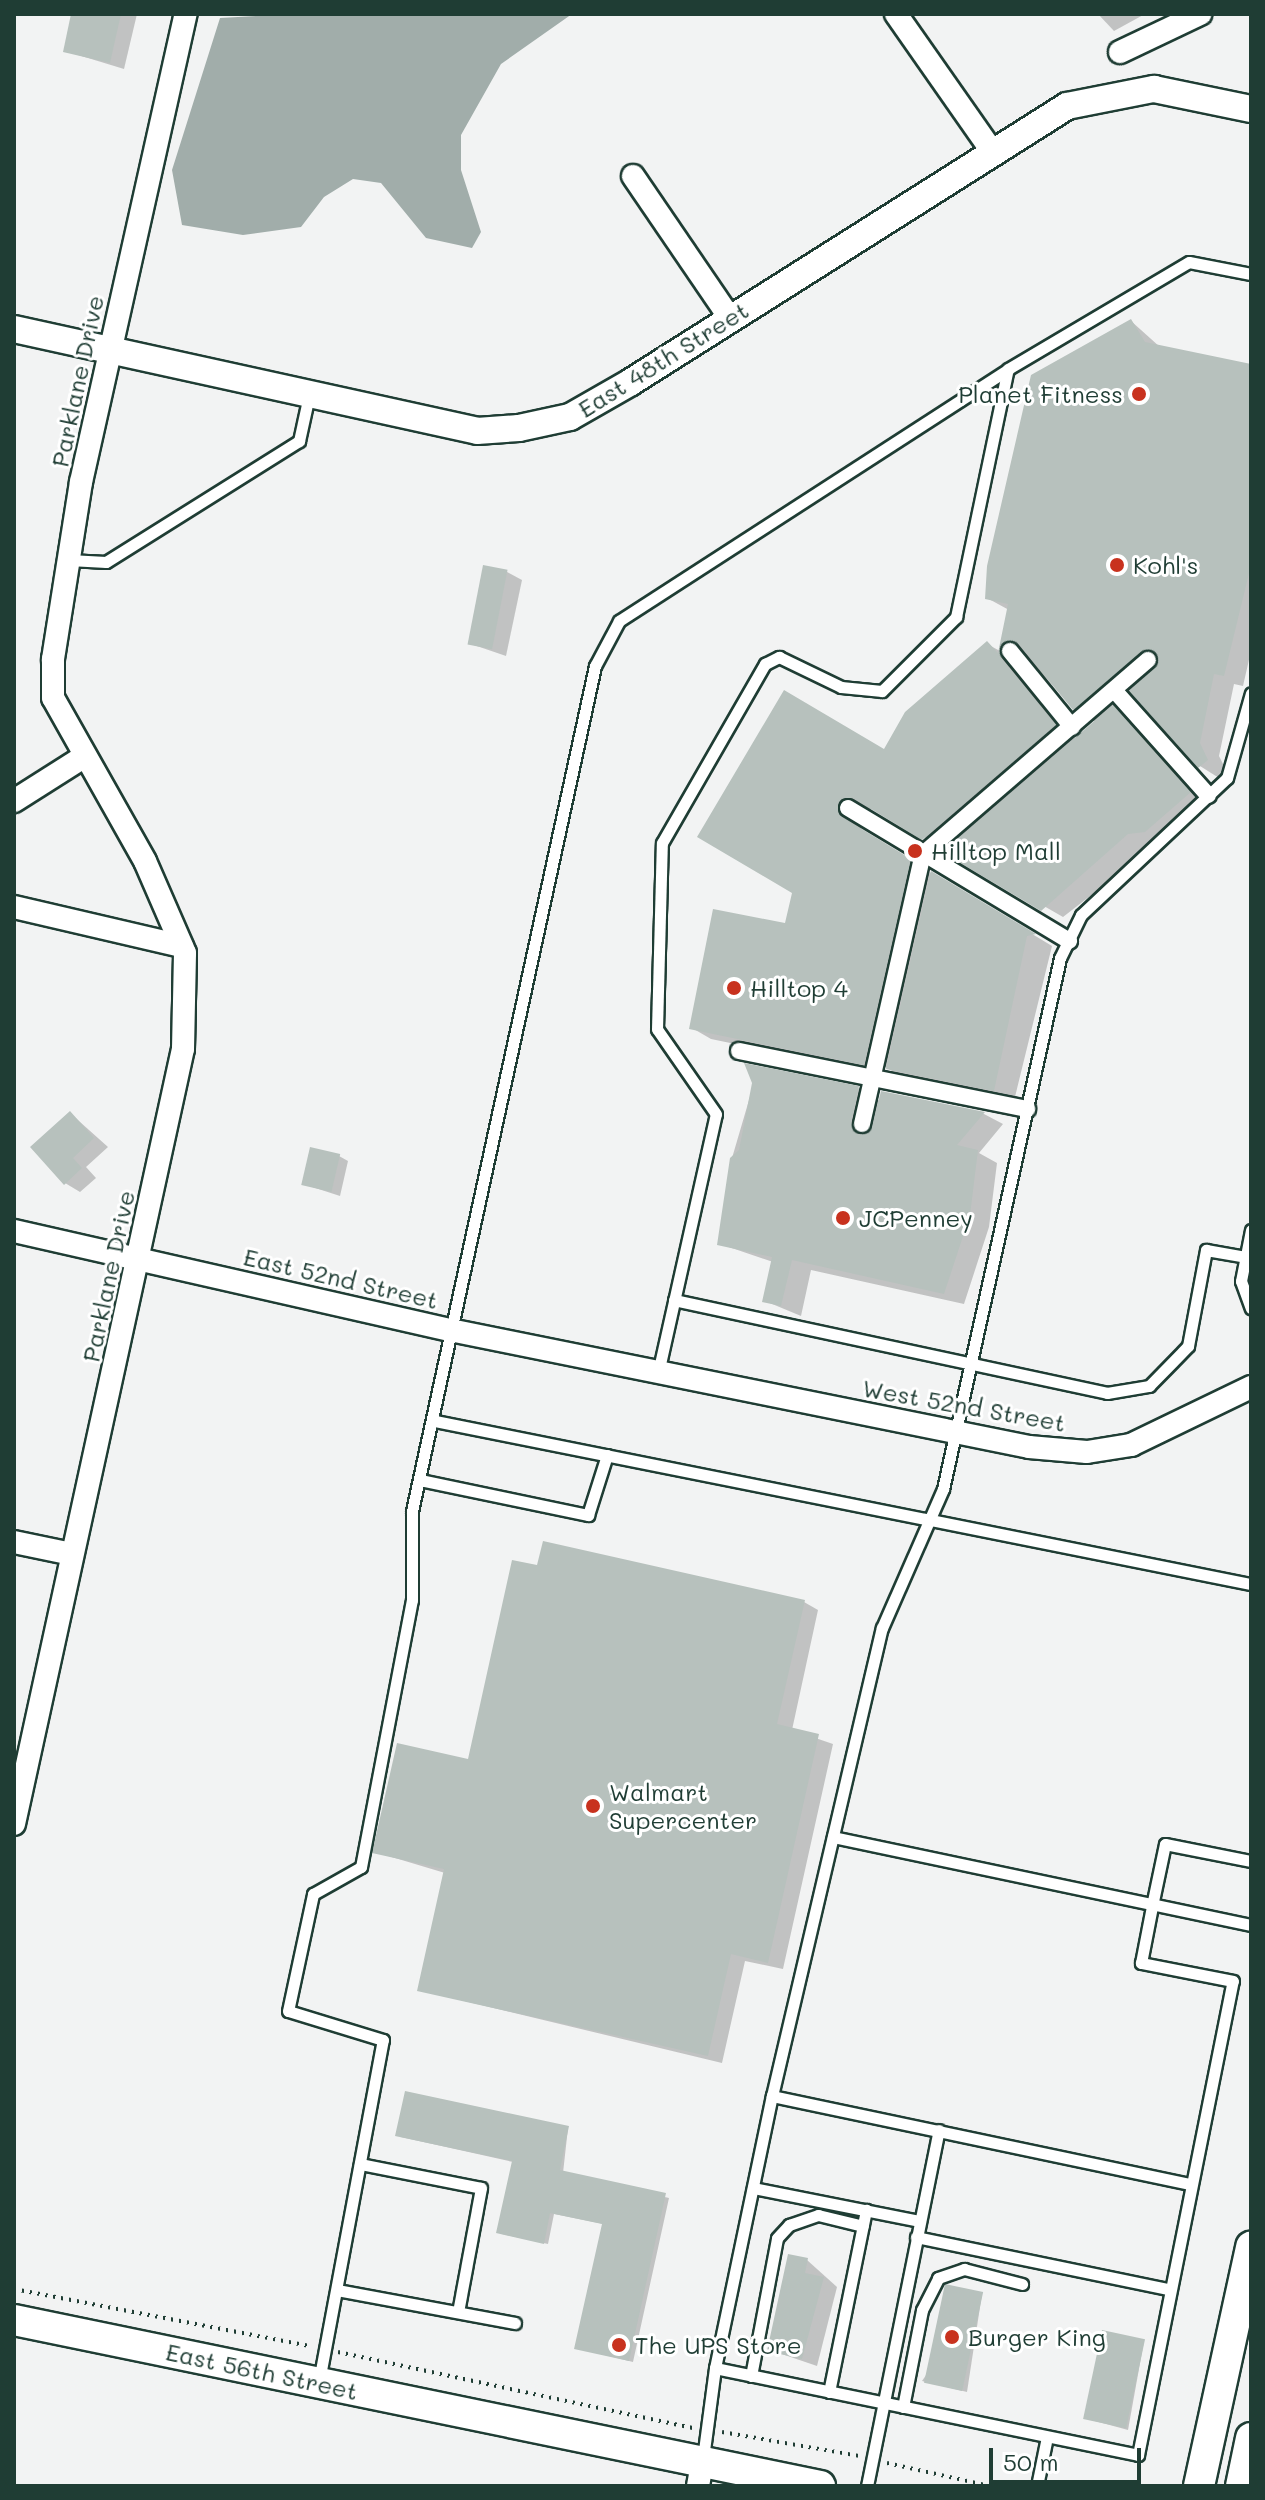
<!DOCTYPE html>
<style>
body{margin:0}
#map{position:relative;width:1265px;height:2500px;overflow:hidden;background:#f2f3f3;font-family:Mali,sans-serif}
div>[style]{position:absolute}
[style*='--x']{left:calc(var(--x)*1px);top:calc(var(--y)*1px);width:calc(var(--w)*1px);rotate:calc(var(--a)*1deg)}
.water>*{inset:0;background:#a1adaa}
.shadow>*{inset:0;background:#0003}
.building>*{inset:0;background:#b7c1bd;transform-origin:0 0}
.path>*{height:4px;margin-top:-2px;transform-origin:0;background:repeating-linear-gradient(90deg,#1f3d34 0 2px,transparent 0 8px)}
.roads{filter:drop-shadow(2px 0 #1f3d34) drop-shadow(-2px 0 #1f3d34) drop-shadow(0 2px #1f3d34) drop-shadow(0 -2px #1f3d34)}
.service>*{height:11px;margin:-5.5px;padding:0 5.5px;transform-origin:5.5px;border-radius:5.5px;background:#fff}
.pedestrian>*{height:16px;margin:-8px;padding:0 8px;transform-origin:8px;border-radius:8px;background:#fff}
.minor>*{height:22px;margin:-11px;padding:0 11px;transform-origin:11px;border-radius:11px;background:#fff}
.tertiary>*{height:26px;margin:-13px;padding:0 13px;transform-origin:13px;border-radius:13px;background:#fff}
.secondary>*{height:30px;margin:-15px;padding:0 15px;transform-origin:15px;border-radius:15px;background:#fff}
.dots>*{width:22px;height:22px;translate:-50% -50%;box-sizing:border-box;border:4px solid #fff;border-radius:50%}
span{translate:-50% -50%;white-space:nowrap;text-align:center;line-height:1.15;-webkit-text-stroke:6px #fff;paint-order:stroke}
.street-label{font-size:24px;color:#1f3d34}
.poi-label{font-size:24px;color:#1f3d34}
.right{translate:-100% -50%;text-align:right}
.left{translate:0 -50%;text-align:left}
.frame{position:absolute;inset:0;border:16px solid #1f3d34;pointer-events:none}
.scale{position:absolute;left:989px;top:2448px;width:152px;height:36px;box-sizing:border-box;border:4px solid #1f3d34;border-top:0;padding-left:10px;font-size:24px;line-height:28px;white-space:nowrap;color:#1f3d34;-webkit-text-stroke:6px #fff;paint-order:stroke}
</style>
<div id="map">
<div class="water">
<i style="clip-path:polygon(291px 14px,572px 14px,501px 64px,461px 135px,461px 170px,481px 232px,472px 248px,426px 238px,381px 183px,353px 179px,324px 197px,301px 227px,243px 235px,182px 225px,172px 170px,220px 18px)"></i>
</div>
<div class="shadow">
<i style="clip-path:polygon(73px 14px,137px 14px,124px 69px,65px 51px)"></i>
<i style="clip-path:polygon(1098px 14px,1145px 14px,1114px 31px)"></i>
<i style="clip-path:polygon(evenodd,1131px 321px,1160px 347px,1251px 366px,1251px 651px,1243px 686px,1234px 684px,1219px 756px,1227px 772px,1219px 778px,1200px 766px,1132px 691px,1112px 707px,1133px 719px,1209px 804px,1063px 917px,874px 808px,857px 814px,862px 831px,1052px 946px,1014px 1101px,908px 1080px,885px 1067px,884px 1075px,711px 1039px,692px 1028px,786px 925px,794px 892px,700px 836px,884px 751px,987px 644px,1000px 651px,1009px 610px,987px 598px,1131px 321px,1023px 652px,1074px 709px,1096px 722px,1076px 739px,1021px 671px,1023px 652px)"></i>
<i style="clip-path:polygon(507px 572px,522px 580px,506px 656px,468px 643px)"></i>
<i style="clip-path:polygon(747px 1066px,858px 1088px,880px 1101px,882px 1093px,984px 1114px,1003px 1124px,979px 1153px,997px 1163px,989px 1227px,964px 1304px,811px 1270px,801px 1316px,765px 1301px,773px 1262px,720px 1244px,732px 1158px,754px 1083px)"></i>
<i style="clip-path:polygon(70px 1113px,108px 1147px,86px 1167px,96px 1178px,80px 1192px,65px 1183px)"></i>
<i style="clip-path:polygon(339px 1156px,348px 1161px,340px 1196px,303px 1184px)"></i>
<i style="clip-path:polygon(804px 1602px,818px 1610px,792px 1730px,833px 1744px,783px 1969px,745px 1961px,722px 2063px,419px 1990px,445px 1873px,375px 1852px,469px 1761px)"></i>
<i style="clip-path:polygon(568px 2128px,563px 2173px,669px 2198px,633px 2362px,577px 2348px,604px 2224px,554px 2214px,548px 2244px,502px 2234px,513px 2162px,401px 2137px)"></i>
<i style="clip-path:polygon(807px 2260px,837px 2287px,817px 2366px,770px 2350px)"></i>
<i style="clip-path:polygon(982px 2294px,967px 2392px,922px 2381px)"></i>
<i style="clip-path:polygon(1144px 2341px,1128px 2430px,1084px 2418px)"></i>
</div>
<div class="building">
<i style="clip-path:polygon(71px 14px,121px 14px,110px 63px,63px 52px)"></i>
<i style="clip-path:polygon(1131px 319px,1145px 342px,1251px 364px,1251px 565px,1224px 676px,1214px 674px,1200px 743px,1208px 760px,1198px 768px,1129px 691px,1158px 664px,1152px 650px,1073px 710px,1019px 644px,1004px 642px,1001px 658px,1056px 725px,922px 840px,853px 798px,838px 803px,842px 817px,911px 859px,864px 1065px,689px 1029px,713px 909px,785px 923px,792px 893px,697px 837px,784px 690px,884px 749px,905px 712px,987px 641px,998px 653px,1008px 604px,985px 599px,987px 566px,1031px 375px)"></i>
<i style="left:483px;top:565px;width:25px;height:81px;rotate:11deg"></i>
<i style="clip-path:polygon(1113px 705px,1191px 792px,1145px 832px,1128px 834px,1041px 911px,942px 852px)"></i>
<i style="clip-path:polygon(931px 871px,1036px 934px,1027px 936px,994px 1091px,886px 1069px)"></i>
<i style="clip-path:polygon(744px 1063px,859px 1086px,851px 1122px,860px 1135px,872px 1127px,881px 1091px,985px 1112px,957px 1145px,978px 1150px,970px 1215px,944px 1294px,792px 1260px,781px 1306px,762px 1302px,772px 1257px,717px 1245px,730px 1158px,739px 1150px,752px 1083px)"></i>
<i style="clip-path:polygon(70px 1111px,94px 1138px,73px 1158px,82px 1168px,64px 1185px,30px 1147px)"></i>
<i style="left:310px;top:1147px;width:31px;height:39px;rotate:13deg"></i>
<i style="clip-path:polygon(543px 1541px,805px 1600px,777px 1724px,819px 1734px,768px 1963px,731px 1954px,708px 2056px,417px 1991px,444px 1869px,372px 1853px,397px 1743px,468px 1759px,512px 1560px,537px 1565px)"></i>
<i style="clip-path:polygon(405px 2091px,569px 2126px,560px 2170px,666px 2193px,629px 2361px,574px 2349px,602px 2224px,550px 2213px,544px 2244px,496px 2233px,512px 2161px,395px 2136px)"></i>
<i style="clip-path:polygon(788px 2254px,808px 2258px,805px 2273px,824px 2277px,802px 2359px,767px 2351px)"></i>
<i style="left:945px;top:2284px;width:39px;height:101px;rotate:12deg"></i>
<i style="left:1102px;top:2330px;width:44px;height:91px;rotate:12deg"></i>
</div>
<div class="path">
<i style="--x:14;--y:2289;--w:301;--a:10.9"></i>
<i style="--x:338;--y:2352;--w:364;--a:12.1"></i>
<i style="--x:722;--y:2432;--w:139;--a:9.9"></i>
<i style="--x:887;--y:2463;--w:106;--a:12.6"></i>
</div>
<div class="roads">
<div class="service">
<i style="--x:69;--y:560;--w:37;--a:3"></i>
<i style="--x:106;--y:562;--w:228;--a:-32.1"></i>
<i style="--x:299;--y:441;--w:47;--a:-77.7"></i>
<i style="--x:1251;--y:1230;--w:52;--a:101.1"></i>
<i style="--x:1241;--y:1281;--w:29;--a:70"></i>
<i style="--x:674;--y:1300;--w:443;--a:12.1"></i>
<i style="--x:1107;--y:1393;--w:43;--a:-9.5"></i>
<i style="--x:1149;--y:1386;--w:56;--a:-45.7"></i>
<i style="--x:1188;--y:1346;--w:98;--a:-79.4"></i>
<i style="--x:1206;--y:1250;--w:40;--a:10"></i>
<i style="--x:658;--y:1373;--w:265;--a:-77.4"></i>
<i style="--x:716;--y:1114;--w:103;--a:-124.8"></i>
<i style="--x:657;--y:1029;--w:186;--a:-88.5"></i>
<i style="--x:662;--y:843;--w:207;--a:-60.1"></i>
<i style="--x:765;--y:664;--w:16;--a:-27"></i>
<i style="--x:779;--y:657;--w:69;--a:25.8"></i>
<i style="--x:841;--y:687;--w:41;--a:5.6"></i>
<i style="--x:882;--y:691;--w:105;--a:-45"></i>
<i style="--x:956;--y:617;--w:253;--a:-78.2"></i>
<i style="--x:435;--y:1421;--w:832;--a:11.3"></i>
<i style="--x:420;--y:1480;--w:172;--a:11.8"></i>
<i style="--x:588;--y:1515;--w:63;--a:-72.4"></i>
<i style="--x:833;--y:1837;--w:427;--a:11.9"></i>
<i style="--x:772;--y:2096;--w:428;--a:11.9"></i>
<i style="--x:360;--y:2164;--w:123;--a:11.2"></i>
<i style="--x:481;--y:2188;--w:126;--a:100.5"></i>
<i style="--x:753;--y:2188;--w:170;--a:11.2"></i>
<i style="--x:916;--y:2237;--w:257;--a:11.7"></i>
<i style="--x:337;--y:2290;--w:181;--a:10.5"></i>
<i style="--x:715;--y:2368;--w:432;--a:11.6"></i>
<i style="--x:1138;--y:2455;--w:483;--a:-78.7"></i>
<i style="--x:1233;--y:1981;--w:94;--a:-168.9"></i>
<i style="--x:1141;--y:1963;--w:63;--a:-79"></i>
<i style="--x:1153;--y:1901;--w:58;--a:-78.1"></i>
<i style="--x:1165;--y:1844;--w:88;--a:11.2"></i>
<i style="--x:751;--y:2376;--w:140;--a:-79.3"></i>
<i style="--x:777;--y:2238;--w:18;--a:-47"></i>
<i style="--x:789;--y:2225;--w:31;--a:-19"></i>
<i style="--x:818;--y:2215;--w:46;--a:13.7"></i>
<i style="--x:319;--y:2381;--w:347;--a:-79.4"></i>
<i style="--x:383;--y:2040;--w:99;--a:-163"></i>
<i style="--x:288;--y:2011;--w:120;--a:-77.9"></i>
<i style="--x:313;--y:1894;--w:55;--a:-29.4"></i>
<i style="--x:361;--y:1867;--w:272;--a:-79.2"></i>
<i style="--x:412;--y:1600;--w:89;--a:-90"></i>
<i style="--x:412;--y:1511;--w:865;--a:-77.78"></i>
<i style="--x:595;--y:666;--w:51;--a:-61.9"></i>
<i style="--x:619;--y:621;--w:463;--a:-32.9"></i>
<i style="--x:1008;--y:369;--w:210;--a:-30.6"></i>
<i style="--x:1189;--y:262;--w:63;--a:11"></i>
<i style="--x:829;--y:2392;--w:186;--a:-78.5"></i>
<i style="--x:903;--y:2407;--w:99;--a:-78.9"></i>
<i style="--x:922;--y:2310;--w:36;--a:-63"></i>
<i style="--x:938;--y:2278;--w:28;--a:-19"></i>
<i style="--x:964;--y:2269;--w:60;--a:14.5"></i>
<i style="--x:703;--y:2458;--w:91;--a:-82.4"></i>
<i style="--x:715;--y:2368;--w:278;--a:-78.2"></i>
<i style="--x:772;--y:2096;--w:481;--a:-76.8"></i>
<i style="--x:882;--y:1628;--w:152;--a:-66.3"></i>
<i style="--x:943;--y:1489;--w:544;--a:-77.57"></i>
<i style="--x:1060;--y:958;--w:48;--a:-64"></i>
<i style="--x:1081;--y:915;--w:200;--a:-43.2"></i>
<i style="--x:1227;--y:778;--w:88;--a:-74.2"></i>
<i style="--x:867;--y:2486;--w:363;--a:-78.6"></i>
<i style="--x:1037;--y:2486;--w:50;--a:-78.5"></i>
</div>
<div class="pedestrian">
<i style="--x:1010;--y:651;--w:98;--a:50.8"></i>
<i style="--x:1114;--y:690;--w:141;--a:48.2"></i>
<i style="--x:848;--y:808;--w:258;--a:31"></i>
<i style="--x:739;--y:1051;--w:294;--a:11.4"></i>
<i style="--x:862;--y:1124;--w:277;--a:-77.3"></i>
<i style="--x:923;--y:854;--w:297;--a:-40.8"></i>
</div>
<div class="minor">
<i style="--x:896;--y:14;--w:164;--a:55"></i>
<i style="--x:1120;--y:52;--w:89;--a:-25.4"></i>
<i style="--x:633;--y:176;--w:172;--a:55.7"></i>
<i style="--x:14;--y:801;--w:84;--a:-32.4"></i>
<i style="--x:14;--y:907;--w:172;--a:13.1"></i>
<i style="--x:14;--y:1231;--w:447;--a:12.8"></i>
<i style="--x:450;--y:1330;--w:591;--a:11.42"></i>
<i style="--x:1029;--y:1447;--w:58;--a:4.9"></i>
<i style="--x:1087;--y:1452;--w:45;--a:-9"></i>
<i style="--x:1131;--y:1445;--w:133;--a:-25.8"></i>
<i style="--x:14;--y:1542;--w:59;--a:11.7"></i>
<i style="--x:14;--y:1824;--w:793;--a:-77.7"></i>
<i style="--x:183;--y:1049;--w:96;--a:-88.8"></i>
<i style="--x:185;--y:953;--w:100;--a:-113.5"></i>
<i style="--x:145;--y:861;--w:187;--a:-119.4"></i>
<i style="--x:53;--y:698;--w:39;--a:-90"></i>
<i style="--x:53;--y:659;--w:179;--a:-81"></i>
<i style="--x:81;--y:482;--w:480;--a:-77.4"></i>
<i style="--x:698;--y:2486;--w:23;--a:-80"></i>
</div>
<div class="tertiary">
<i style="--x:14;--y:329;--w:474;--a:12.4"></i>
<i style="--x:477;--y:431;--w:42;--a:-4.1"></i>
<i style="--x:519;--y:428;--w:52;--a:-12.2"></i>
<i style="--x:570;--y:417;--w:70;--a:-29.8"></i>
<i style="--x:631;--y:382;--w:516;--a:-32.33"></i>
<i style="--x:1067;--y:106;--w:89;--a:-11.1"></i>
<i style="--x:1154;--y:89;--w:99;--a:11.7"></i>
</div>
<div class="secondary">
<i style="--x:14;--y:2320;--w:823;--a:11.64"></i>
<i style="--x:1199;--y:2486;--w:245;--a:-77.7"></i>
<i style="--x:1241;--y:2486;--w:49;--a:-78.2"></i>
</div>
</div>
<div class="dots">
<i style="left:1139px;top:394px;background:#c8321e"></i>
<i style="left:1117px;top:565px;background:#c8321e"></i>
<i style="left:915px;top:851px;background:#c8321e"></i>
<i style="left:734px;top:988px;background:#c8321e"></i>
<i style="left:843px;top:1218px;background:#c8321e"></i>
<i style="left:593px;top:1806px;background:#c8321e"></i>
<i style="left:952px;top:2337px;background:#c8321e"></i>
<i style="left:619px;top:2345px;background:#c8321e"></i>
</div>
<div class="street-label">
<span style="left:663px;top:359px;rotate:-32deg">East 48th Street</span>
<span style="left:77px;top:381px;rotate:-78deg">Parklane Drive</span>
<span style="left:108px;top:1276px;rotate:-78deg">Parklane Drive</span>
<span style="left:341px;top:1278px;rotate:13deg">East 52nd Street</span>
<span style="left:964px;top:1405px;rotate:10deg">West 52nd Street</span>
<span style="left:262px;top:2371px;rotate:12deg">East 56th Street</span>
</div>
<div class="poi-label">
<span class="right" style="left:1123px;top:394px">Planet Fitness</span>
<span class="left" style="left:1133px;top:565px">Kohl's</span>
<span class="left" style="left:931px;top:851px">Hilltop Mall</span>
<span class="left" style="left:750px;top:988px">Hilltop 4</span>
<span class="left" style="left:859px;top:1218px">JCPenney</span>
<span class="left" style="left:609px;top:1806px">Walmart<br>Supercenter</span>
<span class="left" style="left:968px;top:2337px">Burger King</span>
<span class="left" style="left:635px;top:2345px">The UPS Store</span>
</div>
<div class="frame"></div>
<div class="scale">50 m</div>
</div>
